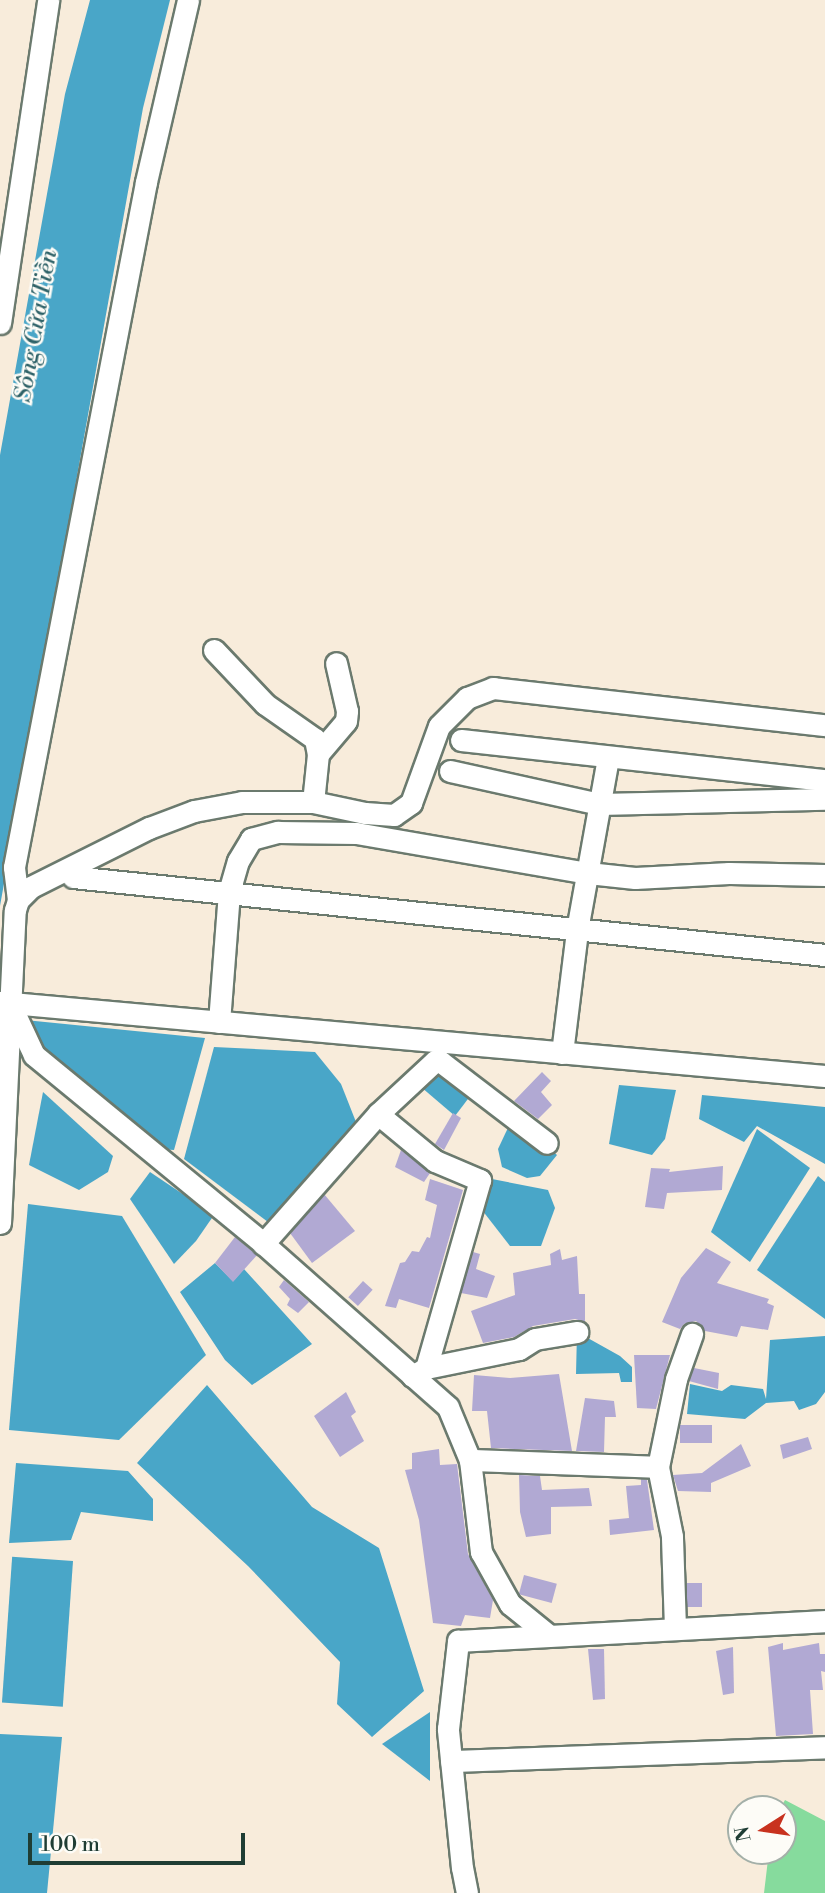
<!DOCTYPE html>
<meta charset="utf-8">
<style>
body{margin:0}
#map{position:relative;width:825px;height:1893px;overflow:hidden;background:#f8ecdb;font-family:"Libre Bodoni",serif}
div>[style]{position:absolute}
[style*='--x']{left:calc(var(--x)*1px);top:calc(var(--y)*1px);width:calc(var(--w)*1px);rotate:calc(var(--a)*1deg)}
.green>*{inset:0;background:#86db9d}
.water>*{inset:0;background:#49a6c8;transform-origin:0 0}
.building>*{inset:0;background:#b1a9d3;transform-origin:0 0}
.roads{filter:drop-shadow(2px 0 #6b7a6e) drop-shadow(-2px 0 #6b7a6e) drop-shadow(0 2px #6b7a6e) drop-shadow(0 -2px #6b7a6e)}
.minor>*{height:21px;margin:-10.5px;padding:0 10.5px;transform-origin:10.5px;border-radius:10.5px;background:#fff}
span{translate:-50% -50%;white-space:nowrap;text-align:center;line-height:1.15;-webkit-text-stroke:5px #fdfcf7;paint-order:stroke}
.water-label{font-size:24px;color:#2e6268;font-style:italic}
.north{position:absolute;left:727px;top:1795px;width:70px;height:70px;box-sizing:border-box;background:#fdfcf7;border:2px solid #a4b0a9;border-radius:50%;rotate:258deg;font-size:19px;font-weight:700;line-height:28px;text-align:center;color:#1f3d34}
.north::after{content:'';display:block;margin:auto;width:24px;height:32px;background:#c8321e;clip-path:polygon(50% 0,100% 100%,50% 72%,0 100%)}
.scale{position:absolute;left:28px;top:1833px;width:217px;height:32px;box-sizing:border-box;border:4px solid #1f3d34;border-top:0;padding-left:9px;font-size:21px;line-height:24px;white-space:nowrap;color:#1f3d34;-webkit-text-stroke:5px #fdfcf7;paint-order:stroke}
</style>
<div id="map">
<div class="green">
<i style="clip-path:polygon(785px 1800px,825px 1821px,825px 1893px,764px 1893px,769px 1851px,783px 1851px,783px 1809px,780px 1809px)"></i>
</div>
<div class="water">
<i style="clip-path:polygon(90px 0,170px 0,143px 108px,0 906px,0 455px,65px 94px)"></i>
<i style="clip-path:polygon(25px 1020px,205px 1038px,174px 1150px,160px 1149px,38px 1051px)"></i>
<i style="clip-path:polygon(214px 1047px,315px 1052px,341px 1084px,358px 1127px,268px 1222px,184px 1159px)"></i>
<i style="clip-path:polygon(440px 1069px,474px 1091px,455px 1116px,421px 1087px)"></i>
<i style="clip-path:polygon(619px 1085px,676px 1090px,665px 1139px,652px 1155px,609px 1144px)"></i>
<i style="clip-path:polygon(43px 1092px,113px 1156px,108px 1172px,79px 1190px,29px 1165px)"></i>
<i style="clip-path:polygon(702px 1095px,825px 1107px,825px 1164px,757px 1126px,744px 1142px,699px 1119px)"></i>
<i style="clip-path:polygon(513px 1117px,557px 1155px,540px 1176px,527px 1178px,502px 1167px,498px 1149px)"></i>
<i style="clip-path:polygon(757px 1129px,810px 1168px,750px 1262px,711px 1232px)"></i>
<i style="clip-path:polygon(150px 1172px,214px 1215px,196px 1241px,174px 1264px,130px 1199px)"></i>
<i style="clip-path:polygon(818px 1176px,825px 1182px,825px 1319px,757px 1270px)"></i>
<i style="clip-path:polygon(492px 1179px,548px 1190px,555px 1208px,541px 1246px,510px 1246px,482px 1210px)"></i>
<i style="clip-path:polygon(28px 1204px,122px 1216px,206px 1355px,119px 1440px,9px 1430px)"></i>
<i style="clip-path:polygon(215px 1263px,233px 1281px,244px 1269px,312px 1344px,252px 1385px,225px 1360px,180px 1292px)"></i>
<i style="clip-path:polygon(577px 1332px,620px 1356px,632px 1367px,632px 1382px,621px 1382px,619px 1373px,576px 1374px)"></i>
<i style="clip-path:polygon(825px 1336px,825px 1392px,816px 1404px,799px 1410px,794px 1401px,766px 1403px,745px 1419px,687px 1414px,690px 1384px,722px 1391px,731px 1385px,763px 1389px,766px 1399px,770px 1340px)"></i>
<i style="clip-path:polygon(207px 1385px,312px 1507px,379px 1548px,424px 1691px,372px 1737px,337px 1704px,340px 1662px,248px 1566px,137px 1463px)"></i>
<i style="clip-path:polygon(16px 1463px,128px 1471px,153px 1499px,153px 1521px,81px 1512px,71px 1540px,9px 1543px)"></i>
<i style="left:73px;top:1561px;width:146px;height:61px;rotate:94deg"></i>
<i style="clip-path:polygon(430px 1712px,430px 1781px,382px 1744px)"></i>
<i style="clip-path:polygon(0 1734px,62px 1737px,47px 1893px,0 1893px)"></i>
</div>
<div class="building">
<i style="clip-path:polygon(542px 1072px,551px 1081px,541px 1092px,552px 1105px,538px 1119px,514px 1101px)"></i>
<i style="clip-path:polygon(453px 1113px,461px 1118px,444px 1150px,435px 1144px)"></i>
<i style="clip-path:polygon(401px 1150px,430px 1173px,424px 1182px,395px 1167px)"></i>
<i style="clip-path:polygon(723px 1166px,722px 1190px,667px 1193px,664px 1209px,645px 1207px,651px 1168px,670px 1169px,669px 1172px)"></i>
<i style="clip-path:polygon(430px 1179px,463px 1190px,429px 1308px,399px 1299px,396px 1308px,385px 1306px,400px 1263px,405px 1262px,412px 1251px,419px 1252px,427px 1237px,430px 1238px,437px 1205px,425px 1200px)"></i>
<i style="clip-path:polygon(324px 1194px,355px 1231px,312px 1263px,290px 1233px)"></i>
<i style="clip-path:polygon(235px 1237px,257px 1255px,233px 1282px,215px 1263px)"></i>
<i style="clip-path:polygon(706px 1248px,731px 1262px,717px 1283px,769px 1299px,767px 1303px,774px 1306px,768px 1330px,741px 1326px,737px 1337px,705px 1331px,696px 1321px,684px 1324px,680px 1329px,662px 1322px,681px 1278px)"></i>
<i style="clip-path:polygon(560px 1249px,562px 1260px,577px 1256px,579px 1294px,585px 1294px,585px 1322px,575px 1319px,533px 1326px,514px 1337px,483px 1343px,471px 1311px,515px 1295px,513px 1273px,551px 1265px,550px 1254px)"></i>
<i style="clip-path:polygon(473px 1252px,480px 1254px,476px 1269px,495px 1276px,487px 1298px,461px 1293px)"></i>
<i style="clip-path:polygon(284px 1280px,309px 1302px,298px 1313px,287px 1305px,290px 1299px,279px 1287px)"></i>
<i style="left:363px;top:1281px;width:13px;height:22px;rotate:42deg"></i>
<i style="clip-path:polygon(634px 1355px,670px 1355px,656px 1409px,637px 1408px)"></i>
<i style="clip-path:polygon(694px 1368px,719px 1373px,718px 1389px,689px 1381px)"></i>
<i style="clip-path:polygon(559px 1374px,572px 1451px,491px 1448px,487px 1411px,472px 1411px,474px 1375px,510px 1378px)"></i>
<i style="clip-path:polygon(346px 1392px,356px 1412px,351px 1416px,364px 1441px,340px 1457px,314px 1416px)"></i>
<i style="clip-path:polygon(585px 1398px,614px 1401px,616px 1417px,605px 1417px,604px 1452px,576px 1451px)"></i>
<i style="left:680px;top:1425px;width:32px;height:18px"></i>
<i style="clip-path:polygon(808px 1437px,812px 1449px,783px 1459px,780px 1445px)"></i>
<i style="clip-path:polygon(741px 1444px,751px 1466px,711px 1483px,711px 1492px,678px 1491px,673px 1475px,702px 1473px)"></i>
<i style="clip-path:polygon(439px 1449px,440px 1465px,457px 1464px,468px 1554px,493px 1600px,490px 1618px,465px 1615px,461px 1626px,433px 1623px,419px 1520px,405px 1470px,412px 1469px,412px 1453px)"></i>
<i style="clip-path:polygon(519px 1475px,540px 1476px,542px 1490px,589px 1488px,592px 1506px,551px 1507px,551px 1534px,526px 1537px,520px 1512px)"></i>
<i style="clip-path:polygon(641px 1479px,647px 1480px,654px 1530px,610px 1535px,609px 1520px,629px 1518px,626px 1486px,641px 1485px)"></i>
<i style="left:524px;top:1575px;width:34px;height:20px;rotate:15deg"></i>
<i style="left:687px;top:1583px;width:15px;height:24px"></i>
<i style="clip-path:polygon(783px 1643px,783px 1650px,819px 1643px,820px 1654px,825px 1654px,825px 1672px,821px 1671px,823px 1690px,810px 1690px,813px 1734px,776px 1736px,768px 1647px)"></i>
<i style="clip-path:polygon(733px 1647px,734px 1693px,723px 1695px,716px 1651px)"></i>
<i style="clip-path:polygon(588px 1649px,604px 1649px,605px 1699px,593px 1700px)"></i>
</div>
<div class="roads">
<div class="minor">
<i style="--x:0;--y:323;--w:327;--a:-81.5"></i>
<i style="--x:214;--y:650;--w:74;--a:46.6"></i>
<i style="--x:265;--y:704;--w:61;--a:35"></i>
<i style="--x:315;--y:739;--w:15;--a:79"></i>
<i style="--x:318;--y:754;--w:48;--a:95.9"></i>
<i style="--x:461;--y:740;--w:366;--a:6.3"></i>
<i style="--x:318;--y:754;--w:43;--a:-49.7"></i>
<i style="--x:346;--y:721;--w:10;--a:-84"></i>
<i style="--x:347;--y:711;--w:49;--a:-102.9"></i>
<i style="--x:450;--y:771;--w:153;--a:12.5"></i>
<i style="--x:599;--y:804;--w:226;--a:-1.3"></i>
<i style="--x:73;--y:877;--w:756;--a:5.92"></i>
<i style="--x:18;--y:900;--w:33;--a:-97"></i>
<i style="--x:14;--y:867;--w:698;--a:-79.09"></i>
<i style="--x:146;--y:182;--w:187;--a:-77"></i>
<i style="--x:0;--y:1002;--w:828;--a:5.13"></i>
<i style="--x:12;--y:1008;--w:52;--a:64.9"></i>
<i style="--x:34;--y:1055;--w:299;--a:39.4"></i>
<i style="--x:265;--y:1245;--w:244;--a:41.5"></i>
<i style="--x:448;--y:1407;--w:57;--a:67.5"></i>
<i style="--x:470;--y:1460;--w:93;--a:83.2"></i>
<i style="--x:481;--y:1552;--w:60;--a:60.9"></i>
<i style="--x:510;--y:1604;--w:48;--a:39"></i>
<i style="--x:219;--y:1022;--w:130;--a:-85.6"></i>
<i style="--x:229;--y:892;--w:32;--a:-74"></i>
<i style="--x:238;--y:861;--w:26;--a:-59"></i>
<i style="--x:251;--y:839;--w:28;--a:-15"></i>
<i style="--x:278;--y:832;--w:78;--a:0.7"></i>
<i style="--x:356;--y:833;--w:235;--a:9.8"></i>
<i style="--x:588;--y:873;--w:47;--a:6.1"></i>
<i style="--x:635;--y:878;--w:94;--a:-3"></i>
<i style="--x:729;--y:873;--w:96;--a:1.2"></i>
<i style="--x:562;--y:1053;--w:124;--a:-83"></i>
<i style="--x:577;--y:930;--w:176;--a:-79.8"></i>
<i style="--x:378;--y:1114;--w:74;--a:39.5"></i>
<i style="--x:435;--y:1161;--w:49;--a:22.9"></i>
<i style="--x:480;--y:1180;--w:196;--a:106"></i>
<i style="--x:426;--y:1368;--w:16;--a:150"></i>
<i style="--x:0;--y:1223;--w:313;--a:-87.3"></i>
<i style="--x:15;--y:910;--w:10;--a:-73"></i>
<i style="--x:18;--y:900;--w:18;--a:-45"></i>
<i style="--x:31;--y:887;--w:132;--a:-26.6"></i>
<i style="--x:149;--y:828;--w:48;--a:-20.7"></i>
<i style="--x:194;--y:811;--w:49;--a:-10.6"></i>
<i style="--x:242;--y:802;--w:71;--a:0"></i>
<i style="--x:313;--y:802;--w:53;--a:11.9"></i>
<i style="--x:365;--y:813;--w:29;--a:4"></i>
<i style="--x:394;--y:815;--w:21;--a:-35"></i>
<i style="--x:411;--y:803;--w:82;--a:-70"></i>
<i style="--x:439;--y:726;--w:40;--a:-45"></i>
<i style="--x:467;--y:698;--w:28;--a:-21"></i>
<i style="--x:493;--y:688;--w:334;--a:6.4"></i>
<i style="--x:263;--y:1244;--w:174;--a:-48.5"></i>
<i style="--x:378;--y:1114;--w:78;--a:-42.9"></i>
<i style="--x:435;--y:1061;--w:6;--a:9"></i>
<i style="--x:441;--y:1062;--w:133;--a:37.4"></i>
<i style="--x:426;--y:1368;--w:95;--a:-11.5"></i>
<i style="--x:519;--y:1349;--w:19;--a:-32"></i>
<i style="--x:535;--y:1339;--w:43;--a:-9.5"></i>
<i style="--x:470;--y:1460;--w:188;--a:2.1"></i>
<i style="--x:675;--y:1628;--w:92;--a:-91.9"></i>
<i style="--x:672;--y:1536;--w:70;--a:-101.5"></i>
<i style="--x:658;--y:1467;--w:90;--a:-78.4"></i>
<i style="--x:676;--y:1379;--w:48;--a:-70.4"></i>
<i style="--x:451;--y:1761;--w:374;--a:-2.1"></i>
<i style="--x:467;--y:1893;--w:25;--a:-101"></i>
<i style="--x:462;--y:1868;--w:140;--a:-95.8"></i>
<i style="--x:448;--y:1729;--w:89;--a:-83.5"></i>
<i style="--x:458;--y:1641;--w:368;--a:-3.1"></i>
</div>
</div>
<div class="water-label">
<span style="left:37px;top:326px;rotate:-80deg">Sông Cửa Tiền</span>
</div>
<div class="north">N</div>
<div class="scale">100 m</div>
</div>
